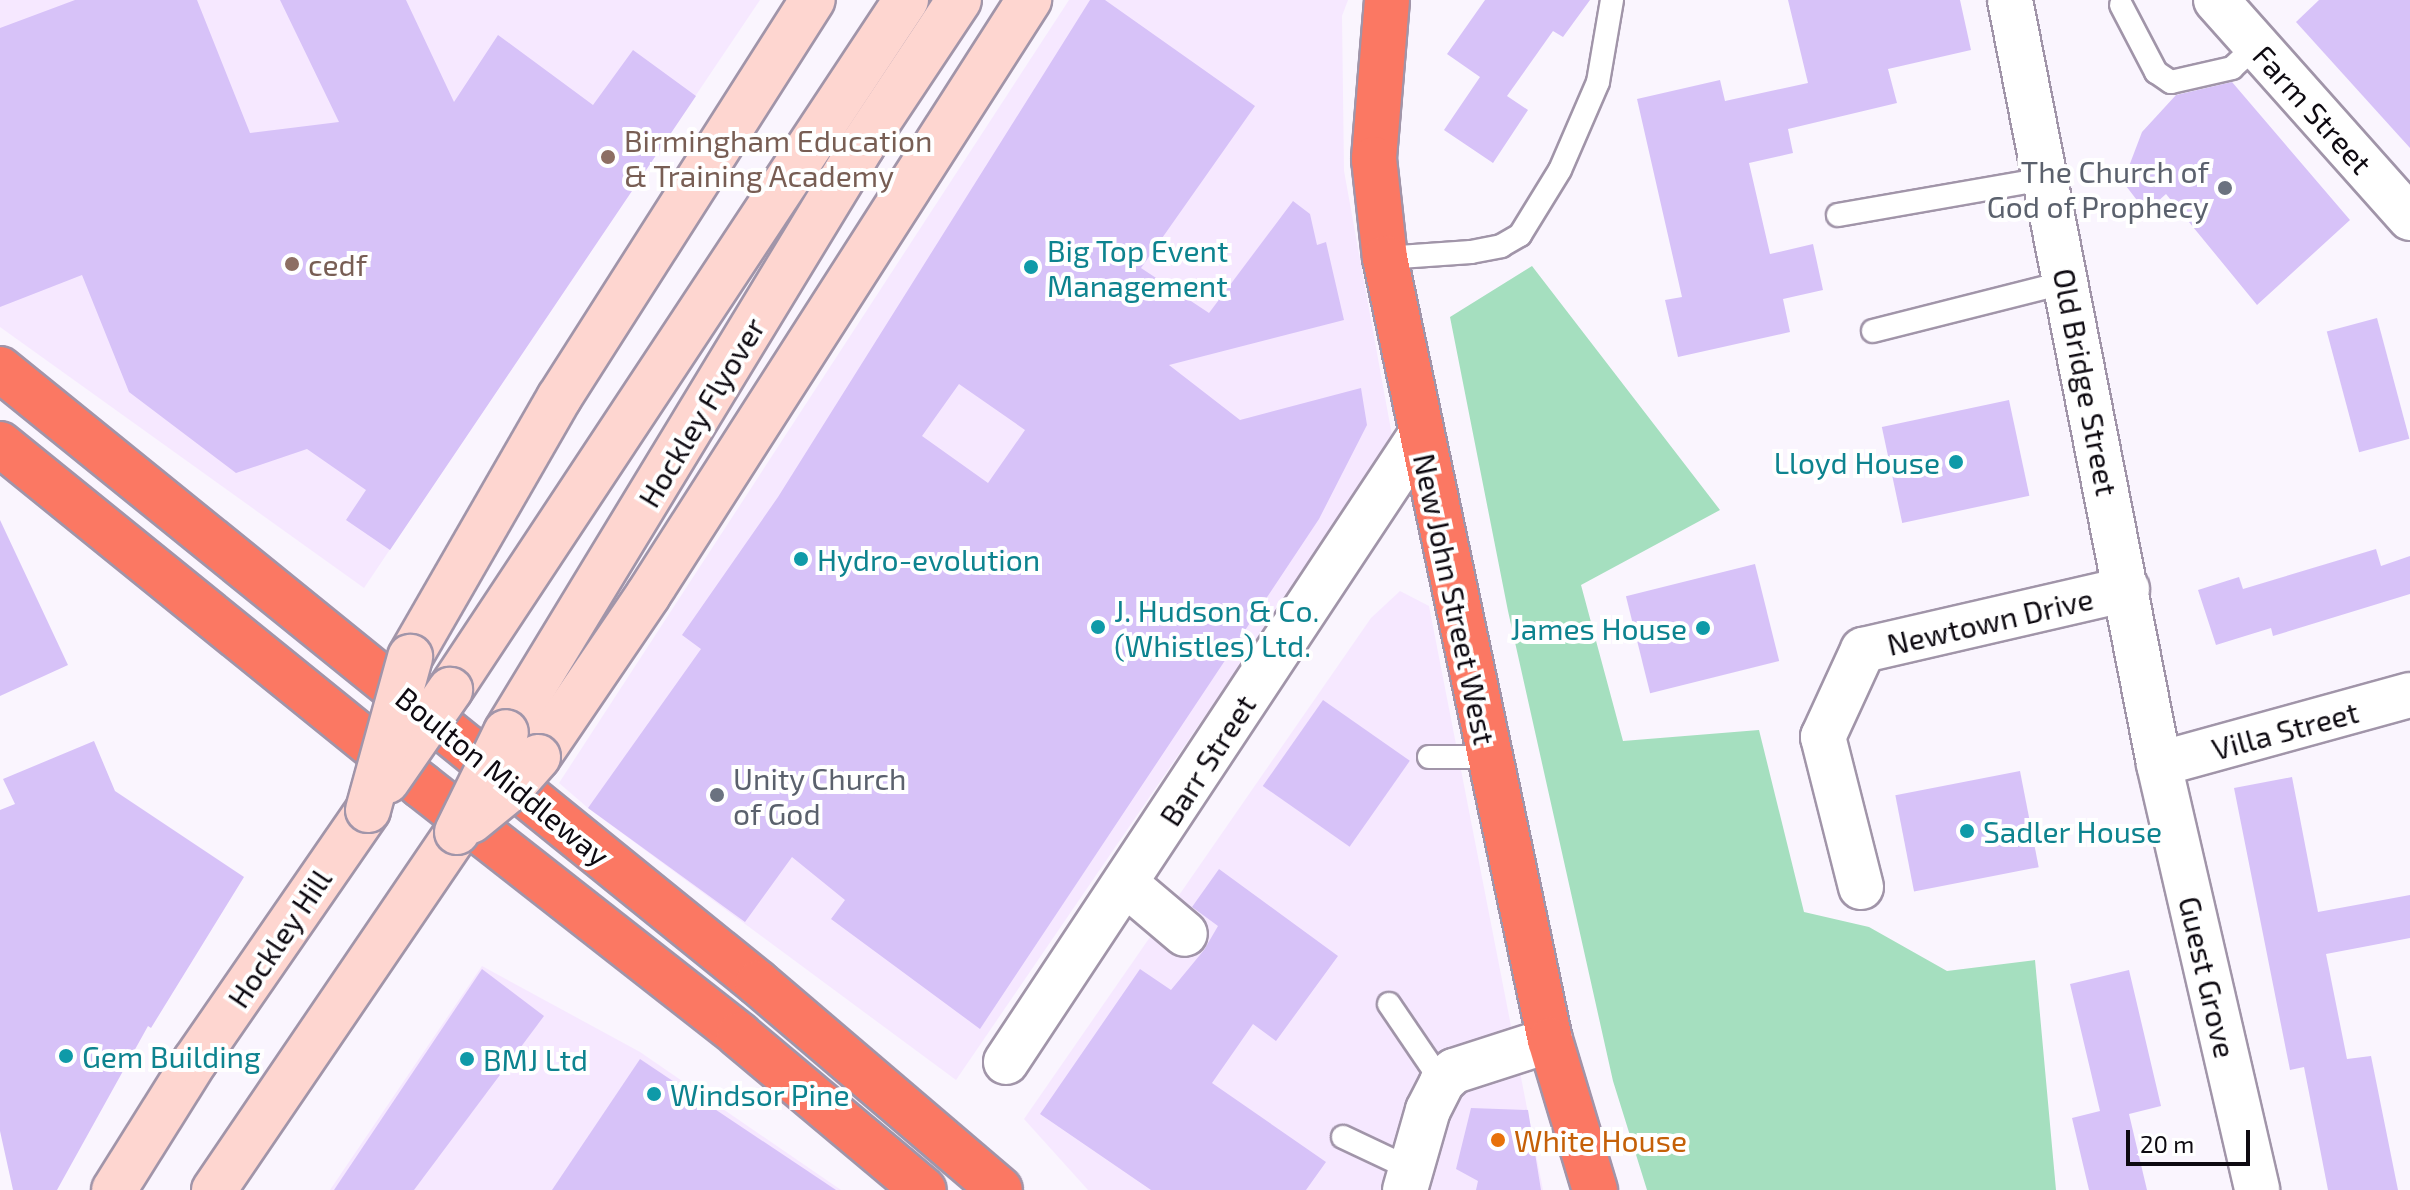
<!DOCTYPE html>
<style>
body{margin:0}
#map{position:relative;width:2410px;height:1190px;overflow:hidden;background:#faf5fe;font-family:"Exo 2",sans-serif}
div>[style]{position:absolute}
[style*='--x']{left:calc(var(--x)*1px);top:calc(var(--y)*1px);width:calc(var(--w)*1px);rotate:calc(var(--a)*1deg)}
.built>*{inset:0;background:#f6e8ff}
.green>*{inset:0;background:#a5dfbf}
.building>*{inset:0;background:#d7c2f8;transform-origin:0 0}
.roads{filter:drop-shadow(2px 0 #a195a9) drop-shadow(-2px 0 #a195a9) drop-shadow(0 2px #a195a9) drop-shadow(0 -2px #a195a9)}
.lane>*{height:22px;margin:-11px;padding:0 11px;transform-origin:11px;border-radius:11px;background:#fff}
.street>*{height:44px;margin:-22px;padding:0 22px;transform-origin:22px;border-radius:22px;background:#fff}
.secondary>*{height:44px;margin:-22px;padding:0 22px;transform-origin:22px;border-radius:22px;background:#fed6d0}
.highway>*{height:44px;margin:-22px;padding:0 22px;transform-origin:22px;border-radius:22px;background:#fb7863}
.bridges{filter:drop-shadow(2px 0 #a195a9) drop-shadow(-2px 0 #a195a9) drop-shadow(0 2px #a195a9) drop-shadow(0 -2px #a195a9)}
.secondary-bridge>*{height:44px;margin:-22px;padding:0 22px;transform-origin:22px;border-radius:22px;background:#fed6d0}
.dots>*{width:22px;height:22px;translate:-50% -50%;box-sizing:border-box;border:4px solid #fff;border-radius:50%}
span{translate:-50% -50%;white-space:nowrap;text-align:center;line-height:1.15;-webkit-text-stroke:8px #fff;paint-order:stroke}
.street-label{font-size:30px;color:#0e0a11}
.education-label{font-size:30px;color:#785e54}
.left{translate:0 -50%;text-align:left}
.worship-label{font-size:30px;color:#5b616d}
.right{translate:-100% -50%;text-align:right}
.culture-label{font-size:30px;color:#0d838f}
.food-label{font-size:30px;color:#c56008}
.scale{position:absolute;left:2126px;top:1130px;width:124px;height:36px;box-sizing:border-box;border:4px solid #0e0a11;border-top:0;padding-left:10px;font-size:24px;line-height:28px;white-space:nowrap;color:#0e0a11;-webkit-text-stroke:6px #fff;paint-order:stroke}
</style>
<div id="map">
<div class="built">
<i style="clip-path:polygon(0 0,760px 0,364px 588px,0 327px)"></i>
<i style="clip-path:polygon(1069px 0,1348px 0,1342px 16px,1344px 171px,1393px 441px,956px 1080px,588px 808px,559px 783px)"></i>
<i style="clip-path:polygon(1400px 591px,1429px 606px,1543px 1190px,1088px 1190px,1024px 1119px,1371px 618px)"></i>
<i style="clip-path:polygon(482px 966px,640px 1052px,841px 1190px,330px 1190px)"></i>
</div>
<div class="green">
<i style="clip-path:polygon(1532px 266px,1720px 510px,1581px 585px,1623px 741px,1759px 730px,1804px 912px,1869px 927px,1947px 971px,2035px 960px,2056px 1190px,1647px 1190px,1613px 1081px,1508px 611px,1450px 317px)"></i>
</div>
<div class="building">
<i style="clip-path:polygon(75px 0,197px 0,250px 133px,339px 122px,280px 0,406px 0,454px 102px,498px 35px,593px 105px,633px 50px,696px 96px,390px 550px,346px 520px,366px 490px,307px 449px,236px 473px,129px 392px,82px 275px,0 307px,0 28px)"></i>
<i style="clip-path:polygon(evenodd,1090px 0,1105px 0,1255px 106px,1141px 268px,1209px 313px,1293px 201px,1310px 214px,1317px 245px,1326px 242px,1344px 320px,1169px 365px,1240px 420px,1361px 388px,1367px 425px,1319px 519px,980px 1029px,831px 919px,845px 900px,792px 857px,745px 922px,588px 808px,701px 649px,682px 635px,778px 497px,1090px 0,959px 384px,1025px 430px,988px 483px,922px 436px,959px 384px)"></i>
<i style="clip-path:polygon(1485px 0,1590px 0,1563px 37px,1553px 31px,1507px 96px,1528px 110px,1493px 163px,1444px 130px,1480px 77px,1447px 54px)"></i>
<i style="clip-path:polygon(1788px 0,1960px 0,1971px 50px,1888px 69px,1897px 103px,1788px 129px,1793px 153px,1749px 163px,1770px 254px,1813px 244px,1823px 290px,1783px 299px,1790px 332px,1678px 357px,1665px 300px,1682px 297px,1637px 99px,1720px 80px,1725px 101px,1808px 83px)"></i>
<i style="clip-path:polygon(2319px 0,2410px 0,2410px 148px,2296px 22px)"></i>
<i style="clip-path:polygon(2232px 82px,2350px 220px,2257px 305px,2166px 194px,2146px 212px,2123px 182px,2142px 132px,2176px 95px)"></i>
<i style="left:2377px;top:318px;width:125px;height:52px;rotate:75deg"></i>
<i style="left:2009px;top:400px;width:98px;height:130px;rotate:78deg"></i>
<i style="clip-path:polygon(0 520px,68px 665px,0 696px)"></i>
<i style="clip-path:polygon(2376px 549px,2381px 566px,2410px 556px,2410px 594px,2273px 636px,2271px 628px,2216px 645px,2198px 590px,2239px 577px,2243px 589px)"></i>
<i style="left:1755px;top:564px;width:100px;height:133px;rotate:76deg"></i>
<i style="left:1323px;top:700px;width:106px;height:105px;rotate:35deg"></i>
<i style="clip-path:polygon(94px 741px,115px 791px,244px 877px,151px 1028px,148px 1026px,57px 1190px,13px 1190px,0 1131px,0 810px,15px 804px,3px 779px)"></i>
<i style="left:2020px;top:771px;width:98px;height:127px;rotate:79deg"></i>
<i style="clip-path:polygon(2292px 777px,2318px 912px,2410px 895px,2410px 938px,2326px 954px,2347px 1059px,2371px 1056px,2398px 1190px,2328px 1190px,2304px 1067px,2290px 1070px,2234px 788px)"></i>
<i style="clip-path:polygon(1219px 869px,1338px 956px,1276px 1041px,1253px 1024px,1212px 1083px,1326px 1162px,1306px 1190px,1151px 1190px,1040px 1114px,1140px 969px,1171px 990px,1204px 950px,1218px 926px,1192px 907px)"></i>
<i style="clip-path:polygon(482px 969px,544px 1016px,414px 1190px,334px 1190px)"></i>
<i style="clip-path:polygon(2129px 970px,2161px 1106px,2129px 1114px,2147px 1190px,2089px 1190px,2072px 1118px,2100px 1111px,2070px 984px)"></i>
<i style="clip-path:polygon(640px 1059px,836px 1190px,552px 1190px)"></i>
<i style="clip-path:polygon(1471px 1108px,1528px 1110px,1541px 1190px,1476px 1190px,1478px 1181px,1456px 1169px)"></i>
</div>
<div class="roads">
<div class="lane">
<i style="--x:2121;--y:5;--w:76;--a:62.4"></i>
<i style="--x:2156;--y:72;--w:18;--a:34"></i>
<i style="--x:2171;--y:82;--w:63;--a:-12.9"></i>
<i style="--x:2232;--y:68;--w:33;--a:-43"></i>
<i style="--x:1838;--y:215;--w:210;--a:-9.9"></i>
<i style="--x:1385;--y:258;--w:86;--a:-4"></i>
<i style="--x:1471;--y:252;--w:31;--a:-11"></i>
<i style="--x:1501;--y:246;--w:22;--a:-30"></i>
<i style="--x:1520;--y:235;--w:76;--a:-58.4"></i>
<i style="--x:1560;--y:170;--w:96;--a:-66.6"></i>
<i style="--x:1598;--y:82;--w:83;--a:-80.3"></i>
<i style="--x:1873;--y:331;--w:199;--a:-14.2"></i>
<i style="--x:1429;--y:757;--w:60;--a:0"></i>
<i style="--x:1389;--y:1004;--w:94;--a:55.8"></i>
<i style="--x:1343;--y:1137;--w:75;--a:25.2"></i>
</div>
<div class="street">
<i style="--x:2010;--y:0;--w:778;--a:78.96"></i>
<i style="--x:2159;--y:764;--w:437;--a:77"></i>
<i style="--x:2216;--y:0;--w:292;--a:48.3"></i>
<i style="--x:2159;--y:764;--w:260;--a:-15.4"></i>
<i style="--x:1126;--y:884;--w:77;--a:40.3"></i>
<i style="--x:1861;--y:887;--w:155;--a:-104.2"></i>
<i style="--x:1823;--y:737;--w:96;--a:-65.3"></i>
<i style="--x:1863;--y:650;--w:271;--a:-13"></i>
<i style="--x:1006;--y:1062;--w:751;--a:-56.52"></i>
<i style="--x:1405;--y:1190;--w:83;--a:-74"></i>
<i style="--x:1428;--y:1110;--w:31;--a:-63"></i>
<i style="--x:1442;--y:1082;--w:16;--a:-43"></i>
<i style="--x:1454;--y:1071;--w:101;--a:-17.9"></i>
</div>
<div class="secondary">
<i style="--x:410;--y:657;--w:299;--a:-60.1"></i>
<i style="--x:559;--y:398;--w:472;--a:-57.5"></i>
<i style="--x:450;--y:690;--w:827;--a:-56.54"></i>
<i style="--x:506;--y:732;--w:686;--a:-58.72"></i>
<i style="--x:862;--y:146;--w:175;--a:-56.4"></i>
<i style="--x:538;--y:757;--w:196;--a:-55.8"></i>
<i style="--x:648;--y:595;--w:707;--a:-57.37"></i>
<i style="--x:114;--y:1190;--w:152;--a:-57.9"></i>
<i style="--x:195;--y:1061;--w:305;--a:-55.4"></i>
<i style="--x:214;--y:1190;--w:433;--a:-55.8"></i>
</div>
<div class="highway">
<i style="--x:1387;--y:0;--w:160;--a:94.7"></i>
<i style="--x:1374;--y:159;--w:100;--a:83.7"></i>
<i style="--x:1385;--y:258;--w:799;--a:78.09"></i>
<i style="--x:1550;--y:1040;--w:157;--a:73.3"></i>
<i style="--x:0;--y:369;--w:975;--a:39.01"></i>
<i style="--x:758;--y:983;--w:318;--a:40.5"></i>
<i style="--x:0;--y:444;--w:543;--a:39.02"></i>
<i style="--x:422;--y:786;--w:403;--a:38.1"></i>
<i style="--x:739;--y:1035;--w:241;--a:40"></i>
</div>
</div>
<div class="bridges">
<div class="secondary-bridge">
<i style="--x:387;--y:781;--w:111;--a:-55.3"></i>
<i style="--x:368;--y:810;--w:159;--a:-74.6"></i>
<i style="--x:471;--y:821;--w:49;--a:-39.2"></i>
<i style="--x:509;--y:790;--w:44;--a:-48.7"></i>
<i style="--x:457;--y:832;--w:111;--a:-63.9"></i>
</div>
</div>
<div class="dots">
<i style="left:608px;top:157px;background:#8d6e63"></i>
<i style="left:2225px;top:188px;background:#6b7280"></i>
<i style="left:292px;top:264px;background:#8d6e63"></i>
<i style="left:1031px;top:267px;background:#0f9aa8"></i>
<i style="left:1956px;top:462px;background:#0f9aa8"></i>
<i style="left:801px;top:559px;background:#0f9aa8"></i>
<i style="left:1098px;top:627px;background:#0f9aa8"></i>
<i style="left:1703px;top:628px;background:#0f9aa8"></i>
<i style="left:717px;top:795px;background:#6b7280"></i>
<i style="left:1967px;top:831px;background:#0f9aa8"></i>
<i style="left:66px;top:1056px;background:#0f9aa8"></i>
<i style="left:467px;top:1059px;background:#0f9aa8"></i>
<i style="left:654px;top:1094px;background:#0f9aa8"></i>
<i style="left:1498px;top:1140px;background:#e8710a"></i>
</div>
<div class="street-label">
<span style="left:2313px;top:109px;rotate:48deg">Farm Street</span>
<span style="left:2086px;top:382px;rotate:79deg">Old Bridge Street</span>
<span style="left:701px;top:412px;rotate:-59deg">Hockley Flyover</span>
<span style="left:1455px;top:599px;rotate:78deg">New John Street West</span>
<span style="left:1990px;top:621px;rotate:-13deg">Newtown Drive</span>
<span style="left:2285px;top:730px;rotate:-15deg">Villa Street</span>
<span style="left:1207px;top:760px;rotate:-57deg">Barr Street</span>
<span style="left:503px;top:776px;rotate:39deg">Boulton Middleway</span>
<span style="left:279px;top:938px;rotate:-56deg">Hockley Hill</span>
<span style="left:2208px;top:977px;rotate:77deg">Guest Grove</span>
</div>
<div class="education-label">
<span class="left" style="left:624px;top:157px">Birmingham Education<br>&amp; Training Academy</span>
<span class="left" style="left:308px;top:264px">cedf</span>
</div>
<div class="worship-label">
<span class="right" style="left:2209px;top:188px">The Church of<br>God of Prophecy</span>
<span class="left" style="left:733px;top:795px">Unity Church<br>of God</span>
</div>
<div class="culture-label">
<span class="left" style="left:1047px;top:267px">Big Top Event<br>Management</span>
<span class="right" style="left:1940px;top:462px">Lloyd House</span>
<span class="left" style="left:817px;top:559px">Hydro-evolution</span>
<span class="left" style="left:1114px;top:627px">J. Hudson &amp; Co.<br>(Whistles) Ltd.</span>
<span class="right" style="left:1687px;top:628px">James House</span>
<span class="left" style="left:1983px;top:831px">Sadler House</span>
<span class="left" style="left:82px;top:1056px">Gem Building</span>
<span class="left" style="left:483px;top:1059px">BMJ Ltd</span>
<span class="left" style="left:670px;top:1094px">Windsor Pine</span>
</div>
<div class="food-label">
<span class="left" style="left:1514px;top:1140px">White House</span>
</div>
<div class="scale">20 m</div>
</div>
